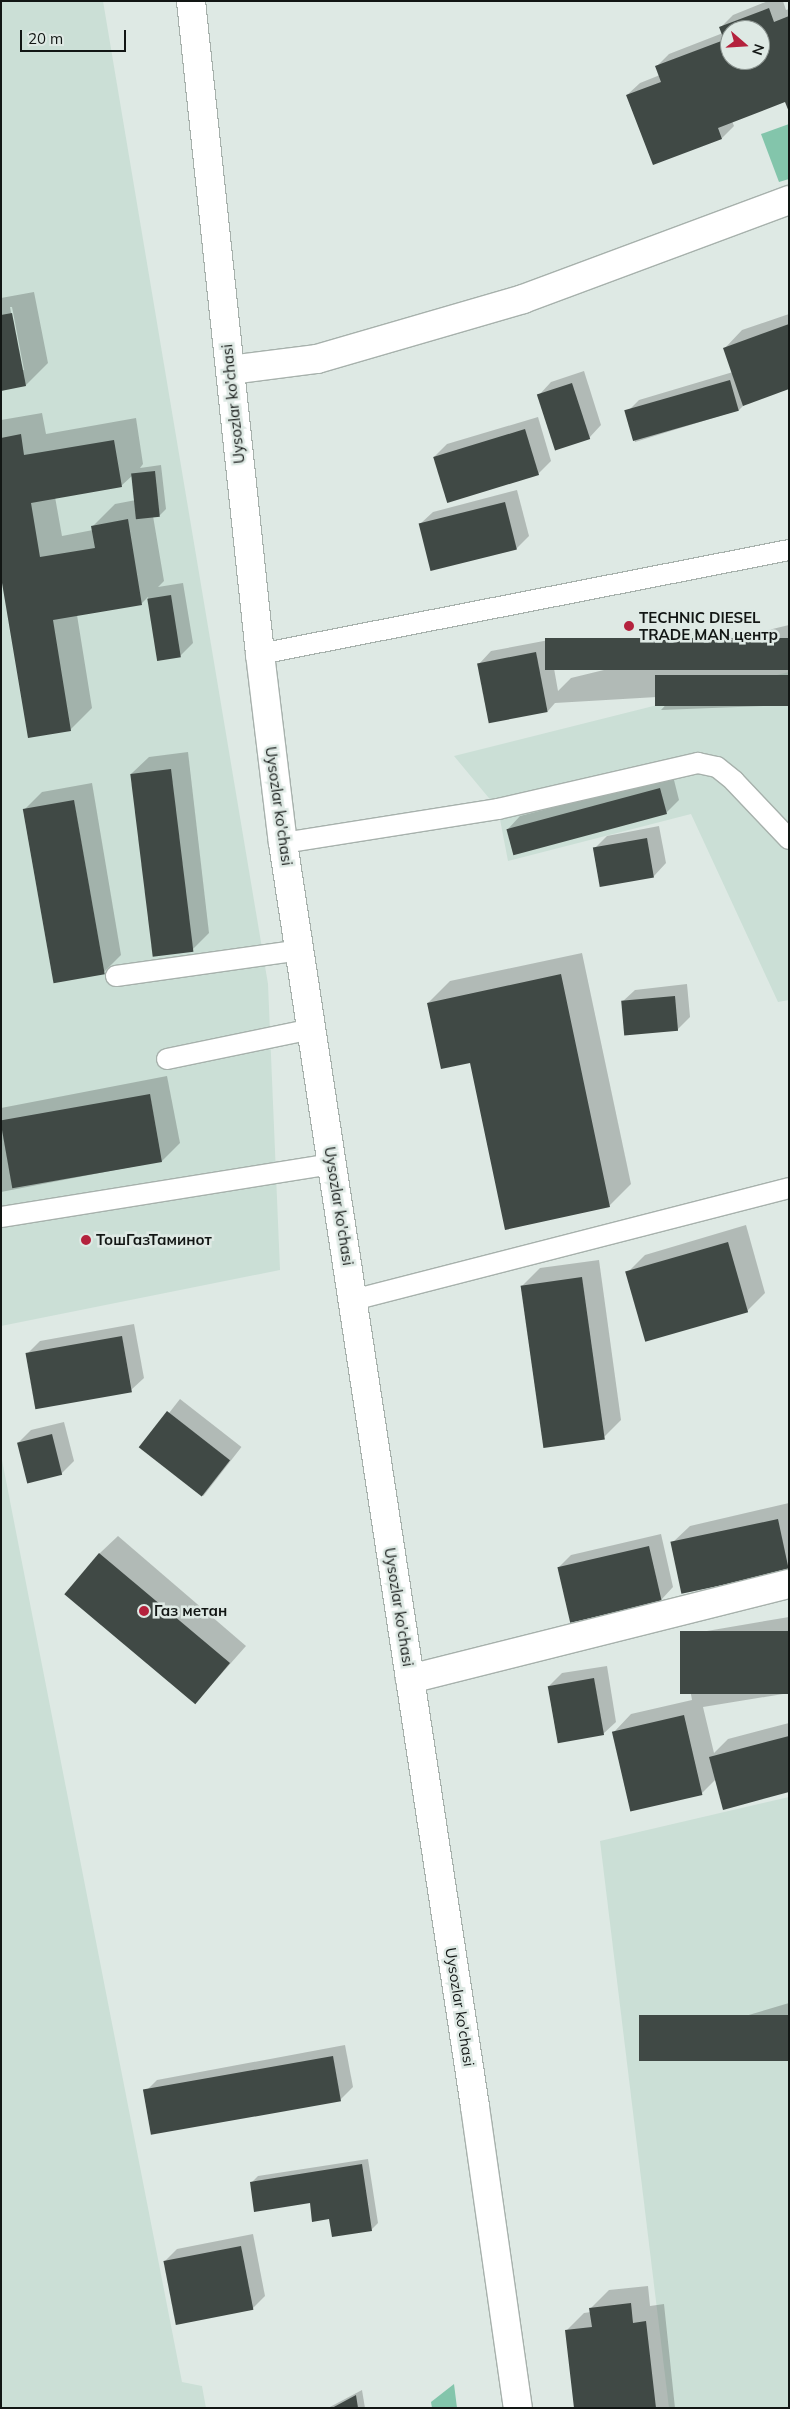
<!DOCTYPE html>
<meta charset="utf-8">
<style>
body{margin:0}
#map{position:relative;width:790px;height:2409px;overflow:hidden;background:#dee9e4;font-family:Mulish,sans-serif}
div>[style]{position:absolute}
[style*='--x']{left:calc(var(--x)*1px);top:calc(var(--y)*1px);width:calc(var(--w)*1px);rotate:calc(var(--a)*1deg)}
.built>*{inset:0;background:#cbdfd6}
.green>*{inset:0;background:#83c5ab}
.shadow>*{inset:0;background:#0003;transform-origin:0 0}
.building>*{inset:0;background:#404945;transform-origin:0 0}
.roads{filter:drop-shadow(1px 0 #a7b1ac) drop-shadow(-1px 0 #a7b1ac) drop-shadow(0 1px #a7b1ac) drop-shadow(0 -1px #a7b1ac)}
.lane>*{height:20px;margin:-10px;padding:0 10px;transform-origin:10px;border-radius:10px;background:#fff}
.street>*{height:28px;margin:-14px;padding:0 14px;transform-origin:14px;border-radius:14px;background:#fff}
.secondary>*{height:28px;margin:-14px;padding:0 14px;transform-origin:14px;border-radius:14px;background:#fff}
.dots>*{width:14px;height:14px;translate:-50% -50%;box-sizing:border-box;border:2px solid #dee9e4;border-radius:50%}
span{translate:-50% -50%;white-space:nowrap;text-align:center;line-height:1.15;-webkit-text-stroke:5px #dee9e4;paint-order:stroke}
.street-label{font-size:15px;color:#121614}
.poi-label{font-size:15px;color:#121614;font-weight:700}
.left{translate:0 -50%;text-align:left}
.frame{position:absolute;inset:0;border:2px solid #121614;pointer-events:none}
.north{position:absolute;left:720px;top:20px;width:50px;height:50px;box-sizing:border-box;background:#dee9e4;border:1px solid #8c9591;border-radius:50%;rotate:109deg;font-size:14px;font-weight:700;line-height:20px;text-align:center;color:#121614}
.north::after{content:'';display:block;margin:auto;width:18px;height:22px;background:#b4223d;clip-path:polygon(50% 0,100% 100%,50% 72%,0 100%)}
.scale{position:absolute;left:20px;top:30px;width:106px;height:22px;box-sizing:border-box;border:2px solid #121614;border-top:0;padding-left:6px;font-size:15px;line-height:18px;white-space:nowrap;color:#121614;-webkit-text-stroke:4px #dee9e4;paint-order:stroke}
</style>
<div id="map">
<div class="built">
<i style="clip-path:polygon(1px 1px,103px 1px,268px 984px,280px 1270px,1px 1326px)"></i>
<i style="clip-path:polygon(789px 672px,789px 1000px,778px 1002px,691px 814px,508px 861px,498px 809px,454px 756px)"></i>
<i style="clip-path:polygon(1px 1455px,182px 2382px,202px 2386px,206px 2408px,1px 2408px)"></i>
<i style="clip-path:polygon(789px 1797px,789px 2408px,669px 2408px,600px 1841px)"></i>
</div>
<div class="green">
<i style="clip-path:polygon(789px 124px,789px 179px,779px 182px,761px 134px)"></i>
<i style="clip-path:polygon(454px 2384px,457px 2408px,432px 2408px,431px 2402px)"></i>
</div>
<div class="shadow">
<i style="clip-path:polygon(evenodd,768px 1px,783px 1px,786px 10px,789px 9px,789px 109px,786px 101px,732px 121px,734px 126px,722px 138px,627px 95px,640px 83px,660px 75px,657px 66px,669px 54px,723px 33px,721px 27px,733px 15px,768px 1px,730px 30px,760px 30px,760px 60px,730px 60px,730px 30px)"></i>
<i style="clip-path:polygon(evenodd,34px 292px,48px 363px,26px 385px,1px 390px,1px 298px,34px 292px,10px 307px,12px 307px,24px 370px,22px 370px,10px 307px)"></i>
<i style="clip-path:polygon(789px 314px,789px 388px,746px 403px,739px 410px,635px 442px,626px 413px,639px 400px,733px 372px,725px 348px,742px 330px)"></i>
<i style="clip-path:polygon(584px 371px,601px 425px,589px 438px,539px 395px,551px 382px)"></i>
<i style="clip-path:polygon(evenodd,42px 413px,46px 434px,136px 418px,143px 464px,140px 468px,161px 465px,166px 509px,160px 515px,153px 516px,164px 581px,158px 587px,183px 583px,193px 643px,180px 656px,158px 659px,148px 597px,142px 603px,77px 615px,92px 708px,70px 730px,1px 569px,1px 420px,42px 413px,133px 475px,136px 500px,115px 504px,93px 526px,93px 530px,62px 536px,55px 497px,121px 486px,133px 475px)"></i>
<i style="clip-path:polygon(538px 417px,551px 461px,538px 474px,434px 457px,447px 444px)"></i>
<i style="clip-path:polygon(517px 490px,529px 536px,516px 549px,420px 524px,433px 512px)"></i>
<i style="clip-path:polygon(789px 625px,789px 705px,661px 710px,674px 696px,555px 703px,548px 711px,479px 664px,491px 651px,549px 640px,558px 691px,571px 678px)"></i>
<i style="clip-path:polygon(188px 752px,209px 933px,191px 951px,131px 774px,149px 757px)"></i>
<i style="clip-path:polygon(673px 776px,679px 800px,666px 813px,508px 829px,520px 816px)"></i>
<i style="clip-path:polygon(92px 783px,121px 955px,103px 973px,24px 810px,42px 792px)"></i>
<i style="clip-path:polygon(659px 826px,666px 863px,654px 876px,594px 849px,607px 836px)"></i>
<i style="clip-path:polygon(582px 953px,631px 1184px,609px 1206px,471px 1061px,428px 1003px,450px 981px)"></i>
<i style="clip-path:polygon(687px 984px,690px 1017px,677px 1030px,622px 1002px,635px 990px)"></i>
<i style="clip-path:polygon(167px 1076px,180px 1143px,162px 1161px,1px 1192px,1px 1108px)"></i>
<i style="clip-path:polygon(746px 1225px,765px 1293px,747px 1311px,627px 1273px,645px 1255px)"></i>
<i style="clip-path:polygon(599px 1260px,621px 1420px,603px 1438px,522px 1286px,540px 1268px)"></i>
<i style="clip-path:polygon(134px 1324px,144px 1378px,131px 1390px,27px 1354px,40px 1341px)"></i>
<i style="left:180px;top:1399px;width:78px;height:62px;rotate:38deg"></i>
<i style="clip-path:polygon(64px 1422px,74px 1461px,61px 1474px,18px 1443px,31px 1430px)"></i>
<i style="clip-path:polygon(789px 1503px,789px 1570px,683px 1593px,672px 1543px,690px 1526px)"></i>
<i style="clip-path:polygon(661px 1534px,673px 1587px,661px 1600px,559px 1567px,571px 1555px)"></i>
<i style="clip-path:polygon(118px 1536px,246px 1646px,199px 1699px,67px 1595px,100px 1553px)"></i>
<i style="clip-path:polygon(789px 1617px,789px 1693px,703px 1707px,714px 1753px,728px 1739px,789px 1723px,789px 1791px,716px 1779px,701px 1794px,614px 1732px,631px 1714px,692px 1700px,683px 1650px,701px 1632px)"></i>
<i style="clip-path:polygon(607px 1666px,616px 1722px,603px 1734px,549px 1686px,562px 1673px)"></i>
<i style="clip-path:polygon(789px 2003px,789px 2060px,646px 2058px,664px 2040px)"></i>
<i style="clip-path:polygon(345px 2045px,353px 2087px,340px 2100px,144px 2093px,157px 2080px)"></i>
<i style="clip-path:polygon(368px 2159px,378px 2223px,371px 2230px,330px 2217px,311px 2202px,251px 2183px,258px 2176px)"></i>
<i style="clip-path:polygon(253px 2234px,265px 2296px,253px 2308px,165px 2261px,177px 2249px)"></i>
<i style="clip-path:polygon(648px 2286px,650px 2306px,664px 2304px,675px 2408px,575px 2408px,566px 2331px,584px 2313px,591px 2312px,591px 2308px,609px 2290px)"></i>
<i style="clip-path:polygon(362px 2390px,365px 2408px,328px 2408px)"></i>
</div>
<div class="building">
<i style="clip-path:polygon(evenodd,769px 8px,774px 22px,789px 16px,789px 112px,785px 102px,718px 128px,722px 139px,653px 165px,626px 95px,661px 82px,655px 66px,724px 40px,719px 27px,769px 8px,730px 30px,760px 30px,760px 60px,730px 60px,730px 30px)"></i>
<i style="clip-path:polygon(12px 313px,26px 386px,1px 391px,1px 315px)"></i>
<i style="clip-path:polygon(789px 324px,789px 389px,743px 406px,723px 348px)"></i>
<i style="left:730px;top:380px;width:32px;height:110px;rotate:74deg"></i>
<i style="left:572px;top:383px;width:59px;height:37px;rotate:72deg"></i>
<i style="left:525px;top:429px;width:48px;height:96px;rotate:73deg"></i>
<i style="clip-path:polygon(21px 434px,24px 455px,114px 440px,122px 487px,31px 503px,40px 557px,95px 548px,91px 526px,128px 519px,142px 605px,53px 620px,71px 731px,28px 738px,1px 577px,1px 438px)"></i>
<i style="left:155px;top:471px;width:46px;height:24px;rotate:84deg"></i>
<i style="left:505px;top:502px;width:49px;height:89px;rotate:76deg"></i>
<i style="left:171px;top:595px;width:63px;height:24px;rotate:81deg"></i>
<i style="left:789px;top:638px;width:32px;height:244px;rotate:90deg"></i>
<i style="left:536px;top:652px;width:61px;height:60px;rotate:79deg"></i>
<i style="left:789px;top:675px;width:31px;height:134px;rotate:90deg"></i>
<i style="left:171px;top:769px;width:184px;height:41px;rotate:83deg"></i>
<i style="left:660px;top:788px;width:27px;height:159px;rotate:75deg"></i>
<i style="left:74px;top:800px;width:177px;height:52px;rotate:80deg"></i>
<i style="left:647px;top:838px;width:40px;height:55px;rotate:80deg"></i>
<i style="clip-path:polygon(561px 974px,610px 1207px,505px 1230px,470px 1063px,441px 1069px,427px 1003px)"></i>
<i style="left:675px;top:996px;width:35px;height:54px;rotate:85deg"></i>
<i style="left:150px;top:1094px;width:69px;height:152px;rotate:80deg"></i>
<i style="left:728px;top:1242px;width:73px;height:107px;rotate:74deg"></i>
<i style="left:582px;top:1277px;width:164px;height:62px;rotate:82deg"></i>
<i style="left:122px;top:1336px;width:57px;height:98px;rotate:80deg"></i>
<i style="left:167px;top:1411px;width:80px;height:46px;rotate:38deg"></i>
<i style="left:52px;top:1434px;width:42px;height:36px;rotate:76deg"></i>
<i style="left:778px;top:1519px;width:53px;height:110px;rotate:78deg"></i>
<i style="left:649px;top:1546px;width:57px;height:94px;rotate:77deg"></i>
<i style="left:99px;top:1553px;width:171px;height:54px;rotate:40deg"></i>
<i style="left:789px;top:1631px;width:63px;height:109px;rotate:90deg"></i>
<i style="left:594px;top:1678px;width:58px;height:47px;rotate:80deg"></i>
<i style="left:684px;top:1715px;width:82px;height:74px;rotate:77deg"></i>
<i style="clip-path:polygon(789px 1736px,789px 1792px,723px 1810px,709px 1757px)"></i>
<i style="left:789px;top:2015px;width:46px;height:150px;rotate:90deg"></i>
<i style="left:333px;top:2056px;width:46px;height:193px;rotate:80deg"></i>
<i style="clip-path:polygon(362px 2164px,372px 2231px,332px 2237px,329px 2219px,312px 2222px,310px 2203px,254px 2212px,250px 2182px)"></i>
<i style="left:241px;top:2246px;width:65px;height:79px;rotate:79deg"></i>
<i style="clip-path:polygon(631px 2303px,633px 2323px,646px 2321px,656px 2408px,574px 2408px,565px 2330px,592px 2327px,589px 2308px)"></i>
<i style="clip-path:polygon(356px 2395px,358px 2408px,332px 2408px)"></i>
</div>
<div class="roads">
<div class="lane">
<i style="--x:260;--y:654;--w:539;--a:-11.12"></i>
<i style="--x:283;--y:843;--w:218;--a:-9"></i>
<i style="--x:498;--y:809;--w:205;--a:-13"></i>
<i style="--x:698;--y:763;--w:19;--a:12"></i>
<i style="--x:717;--y:767;--w:22;--a:39"></i>
<i style="--x:734;--y:781;--w:80;--a:46.5"></i>
<i style="--x:116;--y:976;--w:186;--a:-8"></i>
<i style="--x:167;--y:1059;--w:148;--a:-11.7"></i>
<i style="--x:1;--y:1217;--w:335;--a:-9.1"></i>
<i style="--x:353;--y:1300;--w:450;--a:-14.4"></i>
</div>
<div class="street">
<i style="--x:230;--y:370;--w:88;--a:-7.2"></i>
<i style="--x:317;--y:359;--w:215;--a:-16.2"></i>
<i style="--x:523;--y:299;--w:284;--a:-20.4"></i>
<i style="--x:410;--y:1679;--w:391;--a:-14.1"></i>
</div>
<div class="secondary">
<i style="--x:191;--y:1;--w:657;--a:83.97"></i>
<i style="--x:260;--y:654;--w:190;--a:83.1"></i>
<i style="--x:283;--y:843;--w:1278;--a:81.36"></i>
<i style="--x:475;--y:2107;--w:304;--a:81.9"></i>
</div>
</div>
<div class="dots">
<i style="left:629px;top:626px;background:#b4223d"></i>
<i style="left:86px;top:1240px;background:#b4223d"></i>
<i style="left:144px;top:1611px;background:#b4223d"></i>
</div>
<div class="street-label">
<span style="left:233px;top:404px;rotate:-96deg">Uysozlar ko'chasi</span>
<span style="left:279px;top:806px;rotate:82deg">Uysozlar ko'chasi</span>
<span style="left:339px;top:1206px;rotate:81deg">Uysozlar ko'chasi</span>
<span style="left:399px;top:1607px;rotate:81deg">Uysozlar ko'chasi</span>
<span style="left:460px;top:2007px;rotate:81deg">Uysozlar ko'chasi</span>
</div>
<div class="poi-label">
<span class="left" style="left:639px;top:626px">TECHNIC DIESEL<br>TRADE MAN центр</span>
<span class="left" style="left:96px;top:1240px">ТошГазТаминот</span>
<span class="left" style="left:154px;top:1611px">Газ метан</span>
</div>
<div class="frame"></div>
<div class="north">N</div>
<div class="scale">20 m</div>
</div>
